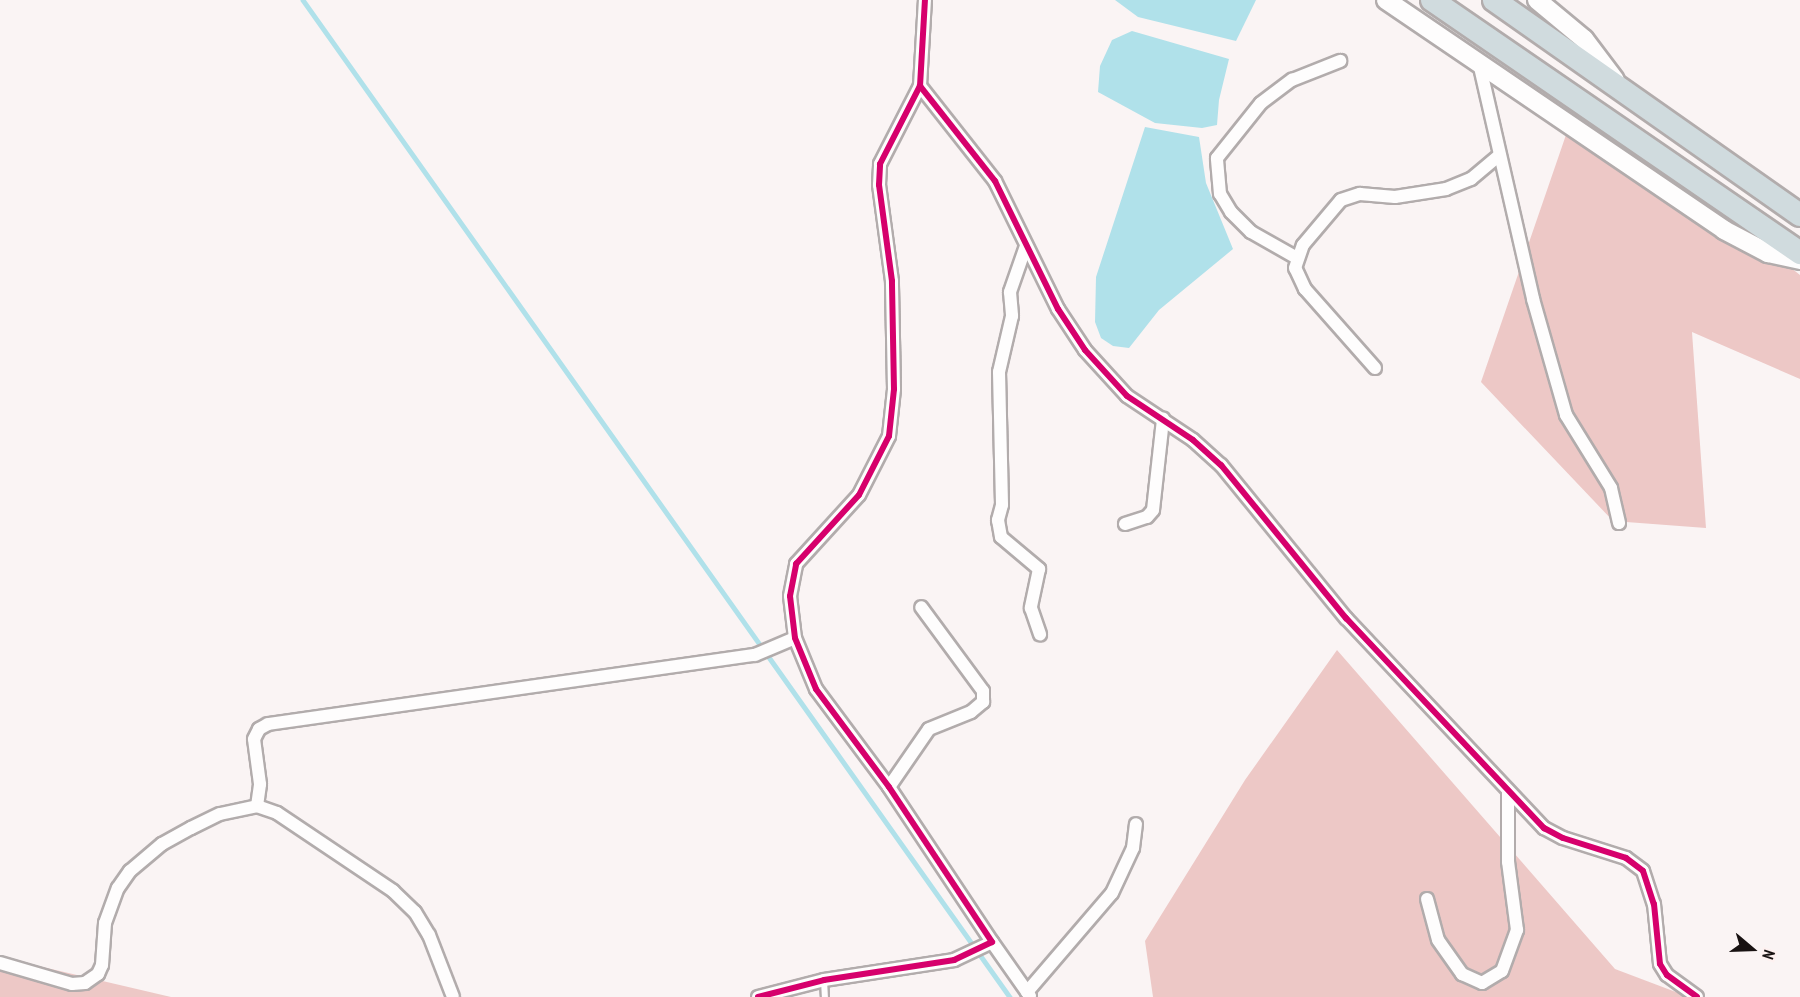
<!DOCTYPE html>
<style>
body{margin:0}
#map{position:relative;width:1800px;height:997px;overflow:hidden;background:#faf4f4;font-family:"PT Sans Narrow",sans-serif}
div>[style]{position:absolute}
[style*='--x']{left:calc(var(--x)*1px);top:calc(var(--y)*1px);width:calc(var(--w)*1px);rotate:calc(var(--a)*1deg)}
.forest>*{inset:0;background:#edc8c6}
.water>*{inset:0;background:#b0e1ea}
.stream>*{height:4.5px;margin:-2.25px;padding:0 2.25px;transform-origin:2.25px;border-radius:2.25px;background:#b0e1ea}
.roads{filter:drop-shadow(2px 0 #b2acac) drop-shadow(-2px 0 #b2acac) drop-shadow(0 2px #b2acac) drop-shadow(0 -2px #b2acac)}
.lane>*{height:6px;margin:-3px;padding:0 3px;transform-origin:3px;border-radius:3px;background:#fefdfd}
.street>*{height:12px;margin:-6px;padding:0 6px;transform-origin:6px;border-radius:6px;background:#fefdfd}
.secondary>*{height:18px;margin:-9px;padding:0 9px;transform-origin:9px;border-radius:9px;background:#fefdfd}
.highway>*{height:22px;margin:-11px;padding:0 11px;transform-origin:11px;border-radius:11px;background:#d0dbde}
.cycleway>*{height:6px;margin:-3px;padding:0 3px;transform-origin:3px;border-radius:3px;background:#d6006c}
span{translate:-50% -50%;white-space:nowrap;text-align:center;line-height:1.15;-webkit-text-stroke:4.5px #fef1f0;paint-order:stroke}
.north{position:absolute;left:1722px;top:919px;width:60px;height:60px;-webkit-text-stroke:4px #fef1f0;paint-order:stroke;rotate:109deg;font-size:16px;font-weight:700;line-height:24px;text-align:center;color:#181212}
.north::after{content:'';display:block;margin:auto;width:21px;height:27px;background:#181212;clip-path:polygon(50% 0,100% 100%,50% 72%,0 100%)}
</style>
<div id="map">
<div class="forest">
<i style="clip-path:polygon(1578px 100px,1800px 275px,1800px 379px,1692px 332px,1706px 528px,1613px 521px,1481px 382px)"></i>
<i style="clip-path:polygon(1337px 650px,1615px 969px,1689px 997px,1153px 997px,1145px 941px,1245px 780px)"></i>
<i style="clip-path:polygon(0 957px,171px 997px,0 997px)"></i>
</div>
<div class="water">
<i style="clip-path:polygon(1115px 0,1256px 0,1236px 41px,1138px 17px)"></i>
<i style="clip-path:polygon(1132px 31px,1229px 59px,1219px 100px,1217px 125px,1202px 128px,1155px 123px,1098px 92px,1100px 66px,1112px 40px)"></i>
<i style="clip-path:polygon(1145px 127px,1199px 137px,1206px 183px,1233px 249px,1159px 310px,1129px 348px,1113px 346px,1101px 338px,1095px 322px,1096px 277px)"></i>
</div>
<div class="stream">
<i style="--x:303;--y:0;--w:1222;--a:54.66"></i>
</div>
<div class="roads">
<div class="lane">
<i style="--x:824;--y:980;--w:17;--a:87"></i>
</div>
<div class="street">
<i style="--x:1480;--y:67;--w:238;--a:77.1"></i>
<i style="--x:1533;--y:299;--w:121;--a:74.1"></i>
<i style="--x:1566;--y:415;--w:86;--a:58.3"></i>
<i style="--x:1611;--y:488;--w:36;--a:77"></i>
<i style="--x:920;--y:86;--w:121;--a:51.7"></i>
<i style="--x:995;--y:181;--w:143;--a:63.8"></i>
<i style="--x:1058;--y:309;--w:49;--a:56.6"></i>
<i style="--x:1085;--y:350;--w:62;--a:47.6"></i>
<i style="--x:1127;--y:396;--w:79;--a:33.7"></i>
<i style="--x:1193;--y:440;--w:38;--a:42"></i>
<i style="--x:1221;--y:465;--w:198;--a:50.8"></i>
<i style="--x:1346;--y:618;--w:289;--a:46.7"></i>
<i style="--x:1544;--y:828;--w:21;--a:28"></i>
<i style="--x:1563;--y:838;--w:66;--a:17.6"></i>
<i style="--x:1626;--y:858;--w:21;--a:37"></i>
<i style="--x:1643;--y:871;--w:35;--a:72"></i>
<i style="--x:1654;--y:904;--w:60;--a:84.3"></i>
<i style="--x:1660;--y:964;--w:13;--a:58"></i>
<i style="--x:1667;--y:975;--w:37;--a:36"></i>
<i style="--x:1026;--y:246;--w:49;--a:109.2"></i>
<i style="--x:1010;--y:292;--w:24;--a:85"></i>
<i style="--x:1012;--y:316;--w:57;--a:103.1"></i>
<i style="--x:999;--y:372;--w:133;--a:88.7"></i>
<i style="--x:1002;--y:505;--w:16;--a:105"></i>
<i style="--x:998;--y:520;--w:17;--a:80"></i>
<i style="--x:1001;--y:537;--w:50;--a:40.1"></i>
<i style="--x:1039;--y:569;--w:40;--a:102"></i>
<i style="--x:1031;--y:608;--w:28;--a:71"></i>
<i style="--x:1297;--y:258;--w:53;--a:-150.5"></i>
<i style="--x:1251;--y:232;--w:28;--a:-135"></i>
<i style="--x:1231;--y:212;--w:21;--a:-121"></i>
<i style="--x:1220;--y:194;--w:36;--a:-95"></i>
<i style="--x:1217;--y:158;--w:70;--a:-51.3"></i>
<i style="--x:1261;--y:103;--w:39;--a:-37"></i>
<i style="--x:1292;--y:80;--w:52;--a:-21.6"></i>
<i style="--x:1375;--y:368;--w:106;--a:-131.5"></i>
<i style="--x:1305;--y:289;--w:23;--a:-115"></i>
<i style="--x:1295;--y:268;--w:24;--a:-71"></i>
<i style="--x:1303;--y:245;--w:59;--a:-49.8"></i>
<i style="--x:1341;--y:200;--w:20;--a:-18"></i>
<i style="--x:1360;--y:194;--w:35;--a:5"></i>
<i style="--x:1395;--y:197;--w:52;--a:-8.9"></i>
<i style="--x:1446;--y:189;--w:27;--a:-22"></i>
<i style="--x:1471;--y:179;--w:35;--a:-40"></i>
<i style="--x:1125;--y:524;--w:23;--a:-18"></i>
<i style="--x:1147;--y:517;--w:9;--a:-49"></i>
<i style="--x:1153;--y:510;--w:92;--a:-83.7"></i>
<i style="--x:889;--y:787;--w:70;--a:-55.4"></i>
<i style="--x:929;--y:729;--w:45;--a:-22"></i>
<i style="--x:971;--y:712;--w:16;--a:-40"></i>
<i style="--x:983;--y:702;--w:11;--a:-90"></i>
<i style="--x:983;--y:691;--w:104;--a:-126.4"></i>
<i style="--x:257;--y:806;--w:22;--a:-82"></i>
<i style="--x:260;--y:784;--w:45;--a:-97.6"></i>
<i style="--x:254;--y:739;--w:11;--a:-63"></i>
<i style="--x:259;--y:729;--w:10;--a:-29"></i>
<i style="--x:268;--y:724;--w:492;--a:-8.1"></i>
<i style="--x:755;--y:655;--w:43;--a:-23"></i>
<i style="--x:1427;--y:899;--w:42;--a:75"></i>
<i style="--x:1438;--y:940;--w:42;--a:54.8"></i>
<i style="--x:1462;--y:974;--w:22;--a:24"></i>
<i style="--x:1482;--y:983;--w:23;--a:-31"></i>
<i style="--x:1502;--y:971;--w:44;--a:-69.9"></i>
<i style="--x:1517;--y:930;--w:69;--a:-97.5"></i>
<i style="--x:1508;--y:862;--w:71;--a:-90"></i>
<i style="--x:992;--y:942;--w:66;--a:54.9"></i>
<i style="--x:0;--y:963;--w:75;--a:16.3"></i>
<i style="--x:72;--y:984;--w:13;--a:-4"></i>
<i style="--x:85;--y:983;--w:16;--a:-35"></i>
<i style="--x:98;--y:974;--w:10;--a:-66"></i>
<i style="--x:102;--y:965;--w:42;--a:-85.9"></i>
<i style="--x:105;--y:923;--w:37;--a:-70"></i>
<i style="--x:118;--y:888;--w:21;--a:-55"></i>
<i style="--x:130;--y:871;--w:42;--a:-40.2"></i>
<i style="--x:162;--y:844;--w:33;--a:-29"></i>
<i style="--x:191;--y:828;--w:32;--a:-26"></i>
<i style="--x:220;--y:814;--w:38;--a:-12"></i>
<i style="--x:257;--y:806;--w:21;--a:19"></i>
<i style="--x:277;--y:813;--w:140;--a:33.9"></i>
<i style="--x:393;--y:891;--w:30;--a:44"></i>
<i style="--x:415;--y:912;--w:27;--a:59"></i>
<i style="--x:429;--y:935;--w:66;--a:68.8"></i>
<i style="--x:1027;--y:992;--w:130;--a:-49.4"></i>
<i style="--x:1112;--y:893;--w:50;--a:-65"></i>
<i style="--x:1133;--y:848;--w:24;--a:-83"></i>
<i style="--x:758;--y:997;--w:68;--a:-14.4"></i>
<i style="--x:824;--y:980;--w:132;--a:-8.7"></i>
<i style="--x:954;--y:960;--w:42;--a:-25.3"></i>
<i style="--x:992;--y:942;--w:186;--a:-123.6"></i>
<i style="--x:889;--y:787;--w:122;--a:-126.7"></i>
<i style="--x:816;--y:689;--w:55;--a:-112.4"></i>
<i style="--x:795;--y:638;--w:42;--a:-96.8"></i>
<i style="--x:790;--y:596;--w:33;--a:-79"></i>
<i style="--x:796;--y:564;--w:93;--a:-47.6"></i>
<i style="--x:859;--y:495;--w:66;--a:-63"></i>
<i style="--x:889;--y:436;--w:47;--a:-83.9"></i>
<i style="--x:894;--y:389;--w:108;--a:-91.1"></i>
<i style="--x:892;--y:281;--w:97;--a:-97.7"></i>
<i style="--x:879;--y:185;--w:21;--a:-87"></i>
<i style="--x:880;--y:164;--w:88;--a:-62.9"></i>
<i style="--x:920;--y:86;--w:86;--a:-86.7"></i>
</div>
<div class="secondary">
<i style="--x:1386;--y:0;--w:409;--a:34.2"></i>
<i style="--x:1724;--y:230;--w:50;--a:27.6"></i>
<i style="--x:1768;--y:253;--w:33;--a:12"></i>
<i style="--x:1537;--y:0;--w:61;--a:39.7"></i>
<i style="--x:1584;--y:39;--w:51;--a:52.9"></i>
</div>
<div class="highway">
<i style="--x:1432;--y:0;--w:447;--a:34.5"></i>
<i style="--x:1494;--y:0;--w:374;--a:35.1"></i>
</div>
</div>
<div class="cycleway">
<i style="--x:920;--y:86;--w:121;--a:51.7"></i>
<i style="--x:995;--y:181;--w:143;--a:63.8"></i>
<i style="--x:1058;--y:309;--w:49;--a:56.6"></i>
<i style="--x:1085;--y:350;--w:62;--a:47.6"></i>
<i style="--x:1127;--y:396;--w:79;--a:33.7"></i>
<i style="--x:1193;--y:440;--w:38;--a:42"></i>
<i style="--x:1221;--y:465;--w:198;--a:50.8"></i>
<i style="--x:1346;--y:618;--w:289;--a:46.7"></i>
<i style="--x:1544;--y:828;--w:21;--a:28"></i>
<i style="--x:1563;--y:838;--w:66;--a:17.6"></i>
<i style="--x:1626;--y:858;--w:21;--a:37"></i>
<i style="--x:1643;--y:871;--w:35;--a:72"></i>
<i style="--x:1654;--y:904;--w:60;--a:84.3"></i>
<i style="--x:1660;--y:964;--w:13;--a:58"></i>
<i style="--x:1667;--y:975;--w:37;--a:36"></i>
<i style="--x:758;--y:997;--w:68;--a:-14.4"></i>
<i style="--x:824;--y:980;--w:132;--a:-8.7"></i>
<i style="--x:954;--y:960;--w:42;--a:-25.3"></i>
<i style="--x:992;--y:942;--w:186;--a:-123.6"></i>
<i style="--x:889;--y:787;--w:122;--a:-126.7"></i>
<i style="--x:816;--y:689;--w:55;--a:-112.4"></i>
<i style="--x:795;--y:638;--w:42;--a:-96.8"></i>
<i style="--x:790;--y:596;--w:33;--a:-79"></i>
<i style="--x:796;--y:564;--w:93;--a:-47.6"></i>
<i style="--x:859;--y:495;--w:66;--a:-63"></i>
<i style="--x:889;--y:436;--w:47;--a:-83.9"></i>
<i style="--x:894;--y:389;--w:108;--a:-91.1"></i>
<i style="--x:892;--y:281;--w:97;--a:-97.7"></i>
<i style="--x:879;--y:185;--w:21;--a:-87"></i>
<i style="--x:880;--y:164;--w:88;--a:-62.9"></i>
<i style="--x:920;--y:86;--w:86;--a:-86.7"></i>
</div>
<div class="north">N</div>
</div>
